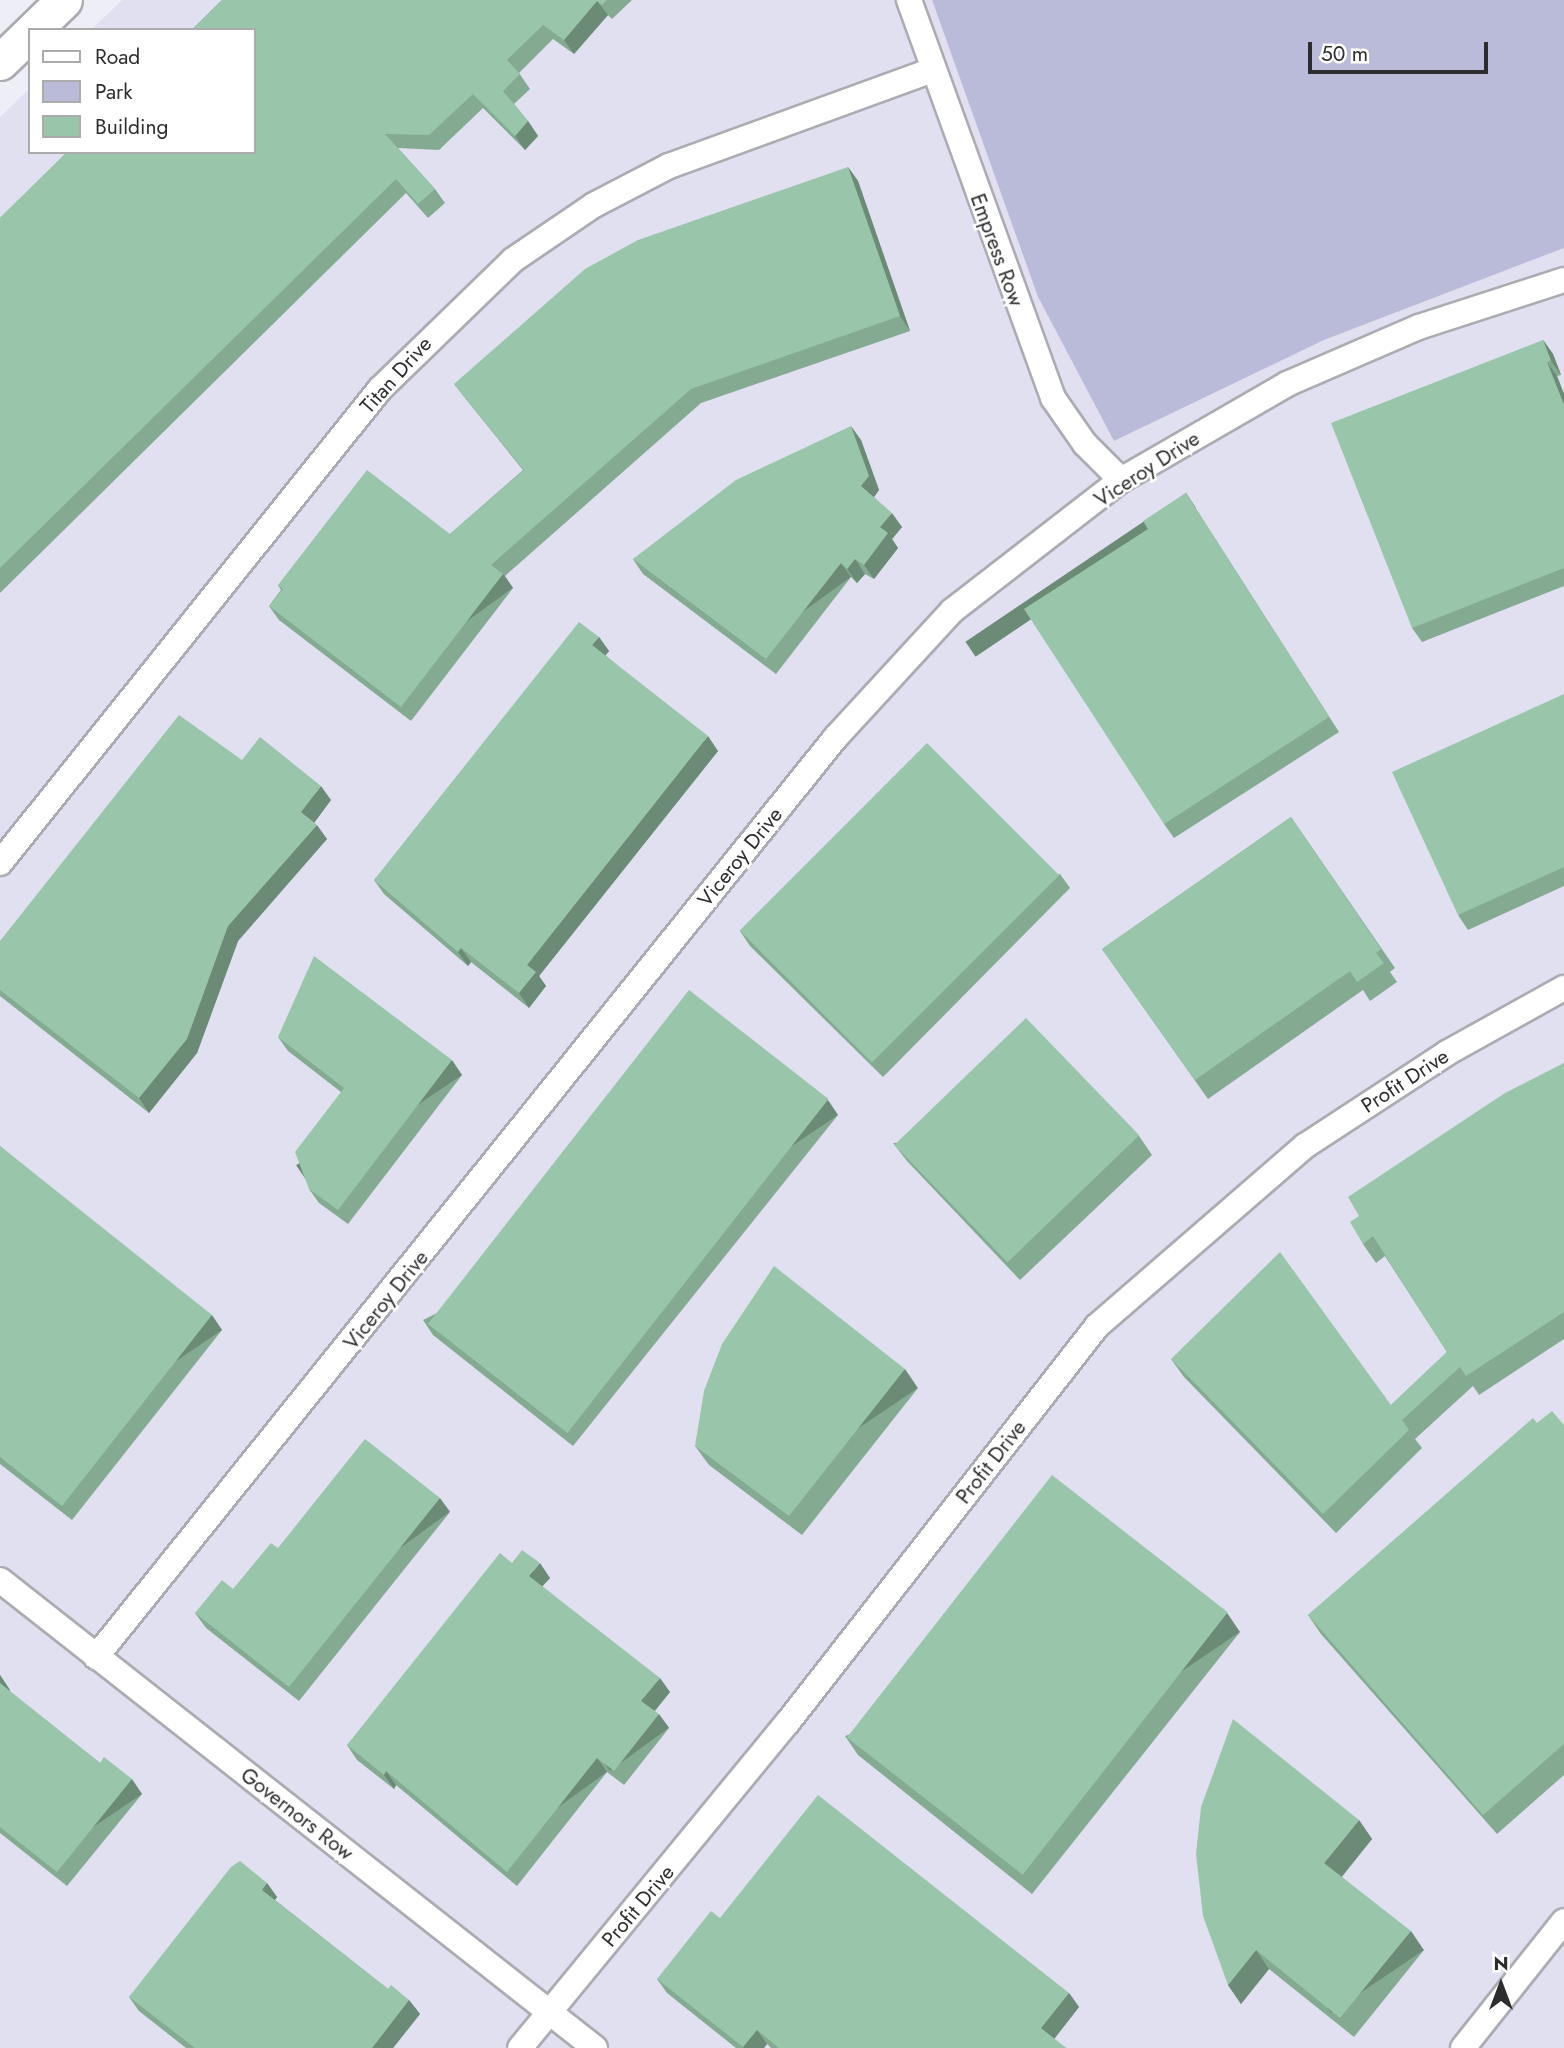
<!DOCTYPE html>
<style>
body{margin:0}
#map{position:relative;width:1564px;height:2048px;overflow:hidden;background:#eeeef6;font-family:Jost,sans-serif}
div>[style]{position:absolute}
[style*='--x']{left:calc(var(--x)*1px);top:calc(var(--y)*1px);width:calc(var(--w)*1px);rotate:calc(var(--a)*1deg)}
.built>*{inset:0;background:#e0e0f0}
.green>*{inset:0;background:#babbd9}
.roads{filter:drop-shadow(2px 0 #ababb2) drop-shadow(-2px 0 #ababb2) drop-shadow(0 2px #ababb2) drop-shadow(0 -2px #ababb2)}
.street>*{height:24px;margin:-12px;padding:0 12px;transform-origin:12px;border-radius:12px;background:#fff}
.secondary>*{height:35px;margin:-17.5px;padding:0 17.5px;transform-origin:17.5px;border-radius:17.5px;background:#fff}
.wall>*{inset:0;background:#84aa92}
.shaded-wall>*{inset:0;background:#6b8b77;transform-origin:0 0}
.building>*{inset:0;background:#99c6aa;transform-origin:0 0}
span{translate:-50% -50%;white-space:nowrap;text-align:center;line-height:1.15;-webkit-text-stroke:5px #fff;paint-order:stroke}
.street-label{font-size:21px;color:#2d2d30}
.legend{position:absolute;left:28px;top:28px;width:228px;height:126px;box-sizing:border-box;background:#fff;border:2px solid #ababac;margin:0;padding:9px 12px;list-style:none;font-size:21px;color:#2d2d30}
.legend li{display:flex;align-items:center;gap:14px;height:35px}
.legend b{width:35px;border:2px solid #ababac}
.north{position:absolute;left:1466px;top:1950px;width:70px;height:70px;-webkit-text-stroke:5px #fff;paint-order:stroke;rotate:0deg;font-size:19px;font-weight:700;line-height:28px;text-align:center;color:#2d2d30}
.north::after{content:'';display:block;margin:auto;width:24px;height:32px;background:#2d2d30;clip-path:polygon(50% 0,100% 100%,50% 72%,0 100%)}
.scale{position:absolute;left:1308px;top:42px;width:180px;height:32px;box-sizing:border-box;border:4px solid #2d2d30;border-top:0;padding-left:9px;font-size:21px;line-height:24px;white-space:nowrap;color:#2d2d30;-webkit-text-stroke:5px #fff;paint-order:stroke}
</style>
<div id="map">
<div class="built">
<i style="clip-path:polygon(122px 0,932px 0,1038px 297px,1114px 441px,1324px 340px,1564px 248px,1564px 2048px,0 2048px,0 117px,30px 88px,30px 152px,254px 152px,254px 30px,91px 30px)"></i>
</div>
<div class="green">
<i style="clip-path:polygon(932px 0,1564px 0,1564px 248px,1324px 340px,1114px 441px,1038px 297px)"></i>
</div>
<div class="roads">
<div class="street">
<i style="--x:909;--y:0;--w:423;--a:70.1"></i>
<i style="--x:1053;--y:398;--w:56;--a:55.2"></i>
<i style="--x:1085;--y:444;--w:51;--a:45"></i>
<i style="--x:0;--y:863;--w:608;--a:-51.28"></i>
<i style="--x:380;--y:389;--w:185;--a:-44.1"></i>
<i style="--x:513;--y:260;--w:98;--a:-34.2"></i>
<i style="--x:594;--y:205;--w:85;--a:-27.5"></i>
<i style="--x:669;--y:166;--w:281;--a:-20"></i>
<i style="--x:0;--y:1580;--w:757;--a:38.19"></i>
<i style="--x:96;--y:1657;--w:1181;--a:-51.19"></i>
<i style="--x:836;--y:737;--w:171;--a:-47.4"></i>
<i style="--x:952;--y:611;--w:214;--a:-37.8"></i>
<i style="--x:1121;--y:480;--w:192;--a:-30"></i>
<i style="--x:1287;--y:384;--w:144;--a:-23.4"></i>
<i style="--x:1419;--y:327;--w:152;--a:-18"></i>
<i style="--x:520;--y:2048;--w:422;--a:-50.6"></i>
<i style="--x:788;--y:1722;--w:502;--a:-52.03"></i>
<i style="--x:1097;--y:1326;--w:275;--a:-40.9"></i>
<i style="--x:1305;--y:1146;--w:170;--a:-33.2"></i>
<i style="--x:1447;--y:1053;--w:134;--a:-29.1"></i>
<i style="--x:1463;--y:2048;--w:162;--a:-51.5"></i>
</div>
<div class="secondary">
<i style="--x:33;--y:30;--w:43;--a:-44.1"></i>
<i style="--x:0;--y:62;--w:42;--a:-44"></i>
</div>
</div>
<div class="wall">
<i style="clip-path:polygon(222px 0,632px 0,612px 19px,608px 15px,574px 54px,553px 39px,519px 73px,530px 89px,514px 104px,528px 121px,538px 136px,525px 150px,483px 108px,439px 150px,398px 148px,435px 189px,445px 203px,428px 218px,406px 193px,0 593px,0 218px)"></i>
<i style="clip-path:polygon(848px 167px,858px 181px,910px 331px,701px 403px,505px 576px,513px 588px,411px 721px,279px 620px,269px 606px,281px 590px,278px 585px,450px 534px,523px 470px,465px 398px,454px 384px)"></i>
<i style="clip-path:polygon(1543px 340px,1553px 354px,1561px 375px,1557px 376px,1564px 394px,1564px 586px,1422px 642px,1412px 628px)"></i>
<i style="clip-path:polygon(861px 440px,879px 490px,874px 497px,902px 527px,892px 539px,898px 548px,874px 579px,865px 574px,857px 583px,851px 577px,776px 674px,643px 574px,633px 559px)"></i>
<i style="clip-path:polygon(1186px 493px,1339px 732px,1174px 838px,1164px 824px,1148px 529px)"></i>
<i style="clip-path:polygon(599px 637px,609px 651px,605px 655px,718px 751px,539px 976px,546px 986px,529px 1008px,471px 962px,468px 966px,384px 894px,374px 880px)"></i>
<i style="clip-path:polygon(1564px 694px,1564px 886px,1468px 930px,1458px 915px)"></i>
<i style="clip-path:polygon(242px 760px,331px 800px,314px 823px,327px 839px,238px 941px,197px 1053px,149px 1113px,0 996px,0 941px)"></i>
<i style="clip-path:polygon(1291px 817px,1395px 968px,1390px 972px,1397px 982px,1370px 1001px,1363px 990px,1208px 1099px,1102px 949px)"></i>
<i style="clip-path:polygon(1060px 874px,1070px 888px,883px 1077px,750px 946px,740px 931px)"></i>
<i style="clip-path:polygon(278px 1037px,462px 1075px,348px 1224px,319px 1203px,309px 1189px,341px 1092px,288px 1051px)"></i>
<i style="clip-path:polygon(1564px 1063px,1564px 1339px,1479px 1395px,1473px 1386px,1415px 1439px,1422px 1448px,1336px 1533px,1184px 1377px,1171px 1359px,1391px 1405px,1447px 1352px,1385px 1256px,1376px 1263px,1363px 1244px,1359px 1216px)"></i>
<i style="clip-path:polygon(838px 1115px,573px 1446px,433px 1335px,423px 1320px)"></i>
<i style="clip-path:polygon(1139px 1136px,1152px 1155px,1020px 1280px,907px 1161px,893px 1143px)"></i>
<i style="clip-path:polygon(0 1146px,222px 1330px,72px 1520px,0 1464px)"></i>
<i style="clip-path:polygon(918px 1388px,802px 1535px,709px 1465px,695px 1446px)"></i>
<i style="clip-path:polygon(1537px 1423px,1564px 1425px,1564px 1775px,1497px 1834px,1321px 1634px,1308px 1615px)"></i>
<i style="clip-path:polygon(450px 1512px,299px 1701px,206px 1628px,195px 1613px,233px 1589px,278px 1548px)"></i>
<i style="clip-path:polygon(512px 1563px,550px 1578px,542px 1586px,670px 1692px,655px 1711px,669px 1728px,624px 1785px,607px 1772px,517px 1886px,396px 1785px,394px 1789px,357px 1760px,347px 1745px)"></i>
<i style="clip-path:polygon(1227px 1613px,1240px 1632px,1032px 1894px,858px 1755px,845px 1736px)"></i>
<i style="clip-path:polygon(0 1675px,10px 1690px,9px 1691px,100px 1763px,142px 1794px,67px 1886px,0 1833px)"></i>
<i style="clip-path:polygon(1359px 1820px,1372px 1839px,1342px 1877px,1424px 1950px,1354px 2037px,1269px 1969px,1241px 2004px,1228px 1985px)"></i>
<i style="clip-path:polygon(267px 1883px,277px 1897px,275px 1900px,388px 1989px,409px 2000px,420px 2014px,393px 2048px,186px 2048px,139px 2011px,129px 1997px)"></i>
<i style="clip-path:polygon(720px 1918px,1069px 1993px,1079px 2007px,1054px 2039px,1066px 2048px,771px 2048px,767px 2044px,764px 2048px,736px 2048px,667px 1993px,657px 1979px)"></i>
</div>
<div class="shaded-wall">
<i style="clip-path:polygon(597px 1px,608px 15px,574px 54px,564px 40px)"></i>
<i style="clip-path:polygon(528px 121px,538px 136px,525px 150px,515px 136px)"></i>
<i style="clip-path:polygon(848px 167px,858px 181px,910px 331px,900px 316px)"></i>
<i style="clip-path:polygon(1543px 340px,1553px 354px,1561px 375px,1551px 361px)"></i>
<i style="clip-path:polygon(1547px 362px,1557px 376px,1564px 394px,1564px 405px)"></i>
<i style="clip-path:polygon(851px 426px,861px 440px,879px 490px,871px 501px,861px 486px)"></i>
<i style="left:1186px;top:493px;width:18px;height:266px;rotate:56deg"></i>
<i style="clip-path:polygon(892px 513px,902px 527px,892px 539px,898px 548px,874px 579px,864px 565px,880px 527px)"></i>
<i style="clip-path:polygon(855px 559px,865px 574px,857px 583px,847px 569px)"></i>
<i style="left:841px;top:563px;width:17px;height:122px;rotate:54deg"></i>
<i style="left:503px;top:574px;width:17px;height:168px;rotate:54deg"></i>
<i style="clip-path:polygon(599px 637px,609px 651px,602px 660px,592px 645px)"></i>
<i style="clip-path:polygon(708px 736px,718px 751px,539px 976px,546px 986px,529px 1008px,519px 993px,527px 965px)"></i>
<i style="clip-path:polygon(321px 786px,331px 800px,311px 827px,301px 812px)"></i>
<i style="clip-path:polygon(317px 825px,327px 839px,238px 941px,197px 1053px,149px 1113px,139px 1098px,228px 926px)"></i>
<i style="clip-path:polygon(461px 948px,471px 962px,468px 966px,458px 952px)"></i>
<i style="left:452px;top:1060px;width:18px;height:188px;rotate:56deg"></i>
<i style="left:828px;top:1100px;width:18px;height:424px;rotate:56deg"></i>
<i style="left:212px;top:1315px;width:18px;height:243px;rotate:56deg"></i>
<i style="left:905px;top:1369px;width:23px;height:187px;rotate:56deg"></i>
<i style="left:440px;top:1498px;width:17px;height:242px;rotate:54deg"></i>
<i style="clip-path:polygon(540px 1563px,550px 1578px,539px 1590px,529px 1576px)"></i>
<i style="left:1227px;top:1613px;width:23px;height:335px;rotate:56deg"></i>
<i style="clip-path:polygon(0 1675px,10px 1690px,7px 1695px,0 1686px)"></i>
<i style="clip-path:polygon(660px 1678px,670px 1692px,651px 1715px,641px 1701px)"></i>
<i style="left:659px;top:1714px;width:17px;height:73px;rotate:54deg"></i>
<i style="left:597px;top:1758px;width:17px;height:145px;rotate:54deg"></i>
<i style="clip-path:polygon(386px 1771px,396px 1785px,394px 1789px,384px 1775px)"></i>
<i style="left:132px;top:1779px;width:18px;height:119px;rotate:56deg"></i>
<i style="clip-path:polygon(1359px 1820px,1372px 1839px,1337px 1882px,1324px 1863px)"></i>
<i style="clip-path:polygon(267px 1883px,277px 1897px,272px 1904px,262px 1890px)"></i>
<i style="left:1411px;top:1931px;width:23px;height:112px;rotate:56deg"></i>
<i style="clip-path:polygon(1256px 1950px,1269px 1969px,1241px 2004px,1228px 1985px)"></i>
<i style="clip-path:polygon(1069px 1993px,1079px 2007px,1051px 2043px,1041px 2028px)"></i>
<i style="clip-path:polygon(409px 2000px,420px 2014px,393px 2048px,372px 2048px)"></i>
<i style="clip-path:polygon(757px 2030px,767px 2044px,764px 2048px,744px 2048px,743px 2047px)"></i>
</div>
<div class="building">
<i style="clip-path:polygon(222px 0,607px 0,602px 5px,597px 1px,564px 40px,543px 25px,507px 60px,520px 74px,503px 91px,528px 121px,515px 136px,473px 94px,429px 135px,385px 134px,435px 189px,418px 204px,396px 179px,0 568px,0 218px,67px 152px,254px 152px,254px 30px,192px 30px)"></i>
<i style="clip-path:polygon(848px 167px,900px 316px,691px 389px,491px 565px,503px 574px,401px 707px,269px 606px,283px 589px,278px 585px,367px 470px,450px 534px,524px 470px,454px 384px,585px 269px,638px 240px)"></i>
<i style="clip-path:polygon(1543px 340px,1551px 361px,1547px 362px,1564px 405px,1564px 568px,1412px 628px,1331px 423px)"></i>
<i style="clip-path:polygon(851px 426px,869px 476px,861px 486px,892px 513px,880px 527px,888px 533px,864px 565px,855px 559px,847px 569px,841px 563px,766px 659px,633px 559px,736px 480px)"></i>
<i style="clip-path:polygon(1186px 493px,1329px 717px,1164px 824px,1024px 609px,1148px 529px,1143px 521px)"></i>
<i style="clip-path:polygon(579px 622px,599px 637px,592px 645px,708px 736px,527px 965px,536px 972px,519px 993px,461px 948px,458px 952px,374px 880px)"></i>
<i style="clip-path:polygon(1564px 694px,1564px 867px,1458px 915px,1392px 772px)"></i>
<i style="clip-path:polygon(179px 715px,242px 760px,260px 737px,321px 786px,301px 812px,317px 825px,228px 926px,187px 1039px,139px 1098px,0 990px,0 941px)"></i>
<i style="left:927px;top:743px;width:187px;height:265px;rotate:45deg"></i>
<i style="clip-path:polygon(1291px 817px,1381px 949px,1376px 953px,1384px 963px,1357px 982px,1350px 971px,1195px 1080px,1102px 949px)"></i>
<i style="clip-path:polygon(314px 956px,452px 1060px,338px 1210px,309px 1189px,295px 1152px,344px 1088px,278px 1037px)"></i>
<i style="left:689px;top:990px;width:177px;height:424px;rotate:38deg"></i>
<i style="left:1026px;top:1018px;width:163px;height:183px;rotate:46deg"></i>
<i style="clip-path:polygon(1564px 1063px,1564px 1312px,1466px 1376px,1460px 1367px,1402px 1420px,1409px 1430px,1323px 1514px,1171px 1359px,1280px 1252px,1391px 1405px,1447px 1352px,1373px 1236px,1363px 1244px,1350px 1222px,1359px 1216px,1348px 1197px,1505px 1093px)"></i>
<i style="clip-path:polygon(0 1146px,212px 1315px,62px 1506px,0 1457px)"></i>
<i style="clip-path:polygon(774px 1266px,905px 1369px,789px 1516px,695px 1446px,704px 1391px,722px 1344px)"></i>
<i style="clip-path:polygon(1552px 1411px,1564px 1425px,1564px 1744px,1483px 1815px,1308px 1615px,1533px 1418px,1537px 1423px)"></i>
<i style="clip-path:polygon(365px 1439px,440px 1498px,289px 1687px,195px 1613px,222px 1580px,233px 1589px,271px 1543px,278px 1548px)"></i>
<i style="left:1052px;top:1475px;width:223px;height:333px;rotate:38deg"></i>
<i style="clip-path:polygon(522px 1550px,540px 1563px,529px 1576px,660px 1678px,641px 1701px,659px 1714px,614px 1771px,597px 1758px,507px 1872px,386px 1771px,384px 1775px,347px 1745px,500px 1553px,512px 1563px)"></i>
<i style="clip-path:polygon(0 1683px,100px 1763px,104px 1757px,132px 1779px,57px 1872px,0 1827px)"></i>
<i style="clip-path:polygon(1233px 1719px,1359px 1820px,1324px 1863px,1411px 1931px,1340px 2018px,1256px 1950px,1228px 1985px,1203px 1916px,1196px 1854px,1201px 1807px)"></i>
<i style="clip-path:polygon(818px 1795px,1069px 1993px,1041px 2028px,1066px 2048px,779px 2048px,757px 2030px,743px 2047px,657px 1979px,711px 1911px,720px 1918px)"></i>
<i style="clip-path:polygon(240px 1861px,267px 1883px,262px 1890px,388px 1989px,391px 1985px,409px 2000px,372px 2048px,195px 2048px,129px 1997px,231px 1867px)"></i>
</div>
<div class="street-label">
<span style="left:997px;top:250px;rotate:70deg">Empress Row</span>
<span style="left:396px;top:375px;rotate:-48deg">Titan Drive</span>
<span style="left:1147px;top:469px;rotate:-33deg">Viceroy Drive</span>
<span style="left:740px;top:857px;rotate:-51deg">Viceroy Drive</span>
<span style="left:1405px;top:1081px;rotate:-33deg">Profit Drive</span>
<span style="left:386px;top:1300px;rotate:-51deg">Viceroy Drive</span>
<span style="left:991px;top:1462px;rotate:-52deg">Profit Drive</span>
<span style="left:297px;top:1814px;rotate:38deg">Governors Row</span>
<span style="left:638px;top:1906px;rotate:-50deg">Profit Drive</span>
</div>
<ul class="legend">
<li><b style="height:9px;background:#fff"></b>Road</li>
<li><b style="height:19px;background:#babbd9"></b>Park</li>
<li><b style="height:19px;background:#99c6aa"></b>Building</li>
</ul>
<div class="north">N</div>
<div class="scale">50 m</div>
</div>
